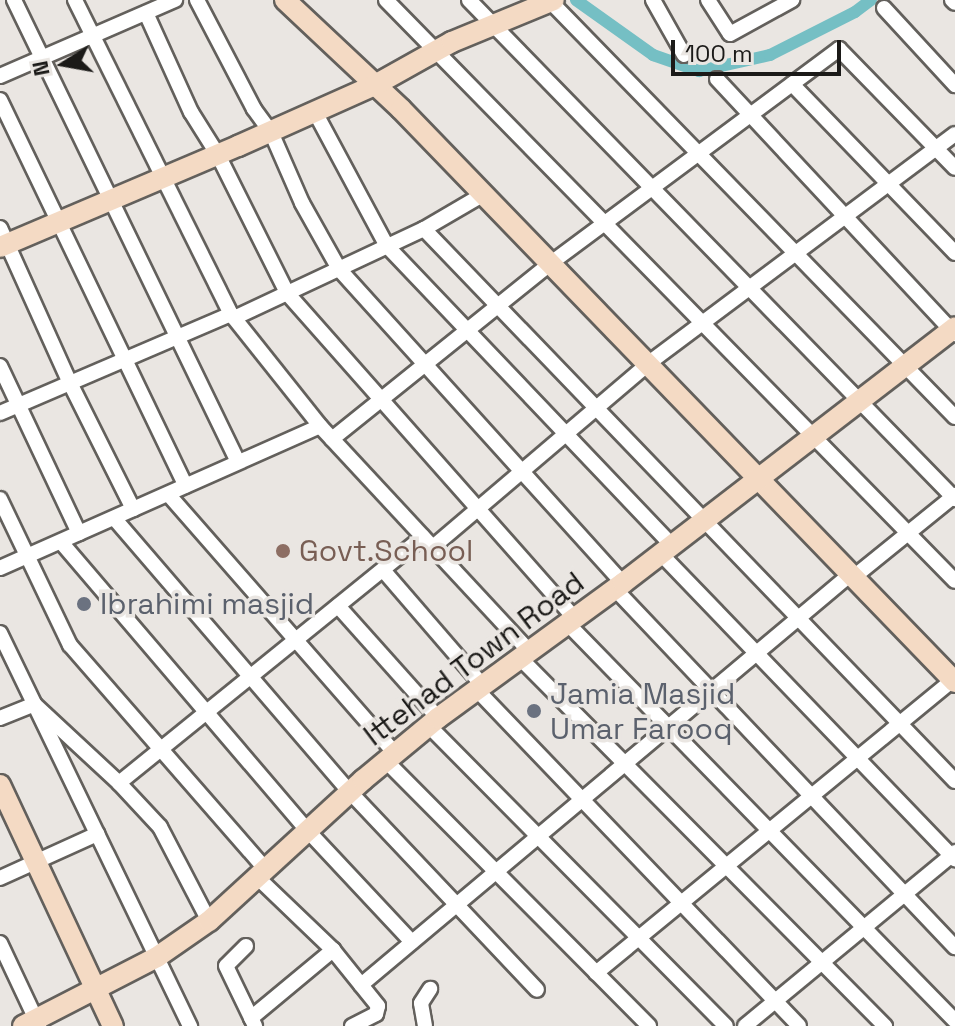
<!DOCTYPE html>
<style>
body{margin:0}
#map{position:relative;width:955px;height:1026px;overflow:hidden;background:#eae6e2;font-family:"Space Grotesk",sans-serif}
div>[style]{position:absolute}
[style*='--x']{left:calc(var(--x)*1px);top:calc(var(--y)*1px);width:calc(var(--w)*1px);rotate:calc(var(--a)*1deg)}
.canal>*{height:12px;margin:-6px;padding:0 6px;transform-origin:6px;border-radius:6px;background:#75bfc4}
.roads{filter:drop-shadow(2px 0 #63605c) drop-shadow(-2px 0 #63605c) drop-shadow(0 2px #63605c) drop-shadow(0 -2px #63605c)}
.street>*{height:14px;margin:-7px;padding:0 7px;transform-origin:7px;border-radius:7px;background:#fff}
.secondary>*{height:20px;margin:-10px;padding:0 10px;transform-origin:10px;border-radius:10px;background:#f4dac4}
.dots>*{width:22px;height:22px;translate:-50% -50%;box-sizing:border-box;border:4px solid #eae6e2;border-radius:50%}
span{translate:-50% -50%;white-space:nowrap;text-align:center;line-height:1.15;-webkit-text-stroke:7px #eae6e2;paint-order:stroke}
.education-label{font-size:30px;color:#785e54}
.left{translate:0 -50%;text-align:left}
.worship-label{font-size:30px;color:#5b616d}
.street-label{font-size:30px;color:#1b1a18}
.north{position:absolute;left:24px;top:24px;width:80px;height:80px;-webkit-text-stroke:6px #eae6e2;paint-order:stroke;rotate:259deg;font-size:22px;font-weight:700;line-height:32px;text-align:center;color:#1b1a18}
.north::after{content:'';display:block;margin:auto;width:28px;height:36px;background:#1b1a18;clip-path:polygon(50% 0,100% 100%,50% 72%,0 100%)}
.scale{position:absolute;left:671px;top:40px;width:170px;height:36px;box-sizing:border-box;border:4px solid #1b1a18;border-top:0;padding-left:10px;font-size:24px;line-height:28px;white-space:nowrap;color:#1b1a18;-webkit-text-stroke:6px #eae6e2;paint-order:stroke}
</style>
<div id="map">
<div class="canal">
<i style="--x:576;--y:0;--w:95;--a:35.5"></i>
<i style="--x:653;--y:55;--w:49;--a:19.2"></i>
<i style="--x:699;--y:71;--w:73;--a:-12.7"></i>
<i style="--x:770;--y:55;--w:95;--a:-26.8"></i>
<i style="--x:855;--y:12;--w:20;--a:-37"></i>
</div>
<div class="roads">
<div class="street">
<i style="--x:14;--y:0;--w:513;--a:64.13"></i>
<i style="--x:75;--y:0;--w:351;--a:63.6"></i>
<i style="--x:231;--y:314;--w:143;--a:51.5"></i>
<i style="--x:320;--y:426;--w:309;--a:47.1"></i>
<i style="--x:197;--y:0;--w:123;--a:62.4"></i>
<i style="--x:254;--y:109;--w:29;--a:54"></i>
<i style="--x:271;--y:132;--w:77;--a:66.4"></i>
<i style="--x:302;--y:203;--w:76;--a:60.7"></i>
<i style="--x:339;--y:269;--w:423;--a:47.9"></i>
<i style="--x:386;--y:0;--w:813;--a:45.6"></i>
<i style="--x:469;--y:0;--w:697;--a:45.76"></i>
<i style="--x:549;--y:0;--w:582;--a:45.77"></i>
<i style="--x:653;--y:0;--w:63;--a:60.6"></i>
<i style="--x:708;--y:0;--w:40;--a:57.1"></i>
<i style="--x:730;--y:34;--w:71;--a:-28.7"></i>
<i style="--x:952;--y:0;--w:4;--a:45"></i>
<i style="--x:884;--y:8;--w:105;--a:47.3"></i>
<i style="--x:146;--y:13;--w:109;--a:65.6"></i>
<i style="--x:191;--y:112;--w:51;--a:57.9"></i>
<i style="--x:218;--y:155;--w:154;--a:63.4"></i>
<i style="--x:287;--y:293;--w:435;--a:48.5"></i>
<i style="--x:0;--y:76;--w:191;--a:-23.5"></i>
<i style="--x:717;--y:79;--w:349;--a:47"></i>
<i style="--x:792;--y:84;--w:235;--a:46"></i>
<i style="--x:0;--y:100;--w:428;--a:64.3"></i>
<i style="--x:315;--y:112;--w:152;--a:61.8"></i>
<i style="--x:387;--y:246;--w:413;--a:46.4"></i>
<i style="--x:0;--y:228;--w:172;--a:65.7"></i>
<i style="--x:71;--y:385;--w:139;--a:63.4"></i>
<i style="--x:424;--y:229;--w:766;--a:46.11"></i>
<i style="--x:234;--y:318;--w:210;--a:-25.1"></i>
<i style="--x:424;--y:229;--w:69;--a:-30.3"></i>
<i style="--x:0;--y:366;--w:185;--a:64.7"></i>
<i style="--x:0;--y:413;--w:251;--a:-23.2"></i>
<i style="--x:332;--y:439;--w:281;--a:-38.8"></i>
<i style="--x:551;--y:263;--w:359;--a:-36.6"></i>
<i style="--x:839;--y:49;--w:166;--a:45.7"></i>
<i style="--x:168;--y:494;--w:346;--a:48.8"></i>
<i style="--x:0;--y:499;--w:162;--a:64.4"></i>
<i style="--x:70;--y:645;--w:298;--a:48.9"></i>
<i style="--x:114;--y:518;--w:362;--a:49.3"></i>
<i style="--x:350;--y:792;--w:272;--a:46.6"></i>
<i style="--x:61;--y:542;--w:380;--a:49.5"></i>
<i style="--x:308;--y:831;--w:152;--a:46.9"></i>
<i style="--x:433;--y:547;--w:284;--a:-40.4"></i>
<i style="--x:649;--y:363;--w:382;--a:-36.8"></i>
<i style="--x:661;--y:554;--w:424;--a:46.1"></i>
<i style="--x:0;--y:568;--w:350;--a:-23.9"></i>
<i style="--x:383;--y:570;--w:153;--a:49.2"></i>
<i style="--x:855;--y:576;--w:129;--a:-39"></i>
<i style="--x:615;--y:589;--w:494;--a:46.5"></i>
<i style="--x:338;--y:606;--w:150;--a:48.2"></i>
<i style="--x:568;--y:624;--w:554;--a:45.73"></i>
<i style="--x:0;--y:633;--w:437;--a:64.2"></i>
<i style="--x:521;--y:659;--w:517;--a:45.24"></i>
<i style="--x:477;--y:690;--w:465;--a:46.2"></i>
<i style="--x:0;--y:718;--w:37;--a:-22"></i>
<i style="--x:34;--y:704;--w:116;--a:42.9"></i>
<i style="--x:119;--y:783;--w:60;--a:47"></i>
<i style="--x:160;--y:827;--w:106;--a:62.5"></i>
<i style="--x:429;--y:726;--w:422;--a:45.3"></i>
<i style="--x:387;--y:762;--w:372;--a:45.2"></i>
<i style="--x:119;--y:783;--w:391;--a:-39"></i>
<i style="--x:257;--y:877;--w:105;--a:43.8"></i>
<i style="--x:333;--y:950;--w:72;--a:51.2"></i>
<i style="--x:378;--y:1006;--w:8;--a:104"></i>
<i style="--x:376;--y:1014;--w:27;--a:153"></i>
<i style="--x:0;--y:878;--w:107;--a:-24.4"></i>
<i style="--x:0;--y:943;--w:92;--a:64.8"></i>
<i style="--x:246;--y:946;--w:28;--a:135"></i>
<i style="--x:226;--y:966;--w:67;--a:64.2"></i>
<i style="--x:596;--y:973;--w:465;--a:-39.4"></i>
<i style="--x:361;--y:985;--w:641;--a:-40"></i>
<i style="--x:251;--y:1018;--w:107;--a:-39.7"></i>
<i style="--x:425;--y:1026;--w:23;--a:-100"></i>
<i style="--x:421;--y:1003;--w:17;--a:-57"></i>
<i style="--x:745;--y:1026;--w:273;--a:-39.6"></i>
</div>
<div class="secondary">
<i style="--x:285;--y:0;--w:159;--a:43.2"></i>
<i style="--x:401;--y:109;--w:797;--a:45.97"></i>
<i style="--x:0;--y:247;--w:259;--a:-23"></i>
<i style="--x:238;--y:146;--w:150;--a:-24"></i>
<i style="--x:375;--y:85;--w:88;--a:-29.2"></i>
<i style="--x:452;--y:42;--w:110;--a:-22.4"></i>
<i style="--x:0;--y:785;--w:266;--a:64.9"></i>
<i style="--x:23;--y:1026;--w:151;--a:-27.2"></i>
<i style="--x:157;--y:957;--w:63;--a:-34.7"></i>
<i style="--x:209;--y:921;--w:209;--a:-42.5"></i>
<i style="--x:363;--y:780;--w:97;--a:-39.6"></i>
<i style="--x:438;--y:718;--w:229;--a:-36.1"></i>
<i style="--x:623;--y:583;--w:419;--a:-37.6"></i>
</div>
</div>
<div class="dots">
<i style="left:283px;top:551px;background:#8d6e63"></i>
<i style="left:84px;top:604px;background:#6b7280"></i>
<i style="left:534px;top:711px;background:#6b7280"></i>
</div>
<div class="education-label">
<span class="left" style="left:299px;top:551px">Govt.School</span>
</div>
<div class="worship-label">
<span class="left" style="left:100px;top:604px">Ibrahimi masjid</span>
<span class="left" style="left:550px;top:711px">Jamia Masjid<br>Umar Farooq</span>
</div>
<div class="street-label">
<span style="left:474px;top:659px;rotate:-37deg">Ittehad Town Road</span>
</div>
<div class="north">N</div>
<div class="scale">100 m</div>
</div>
